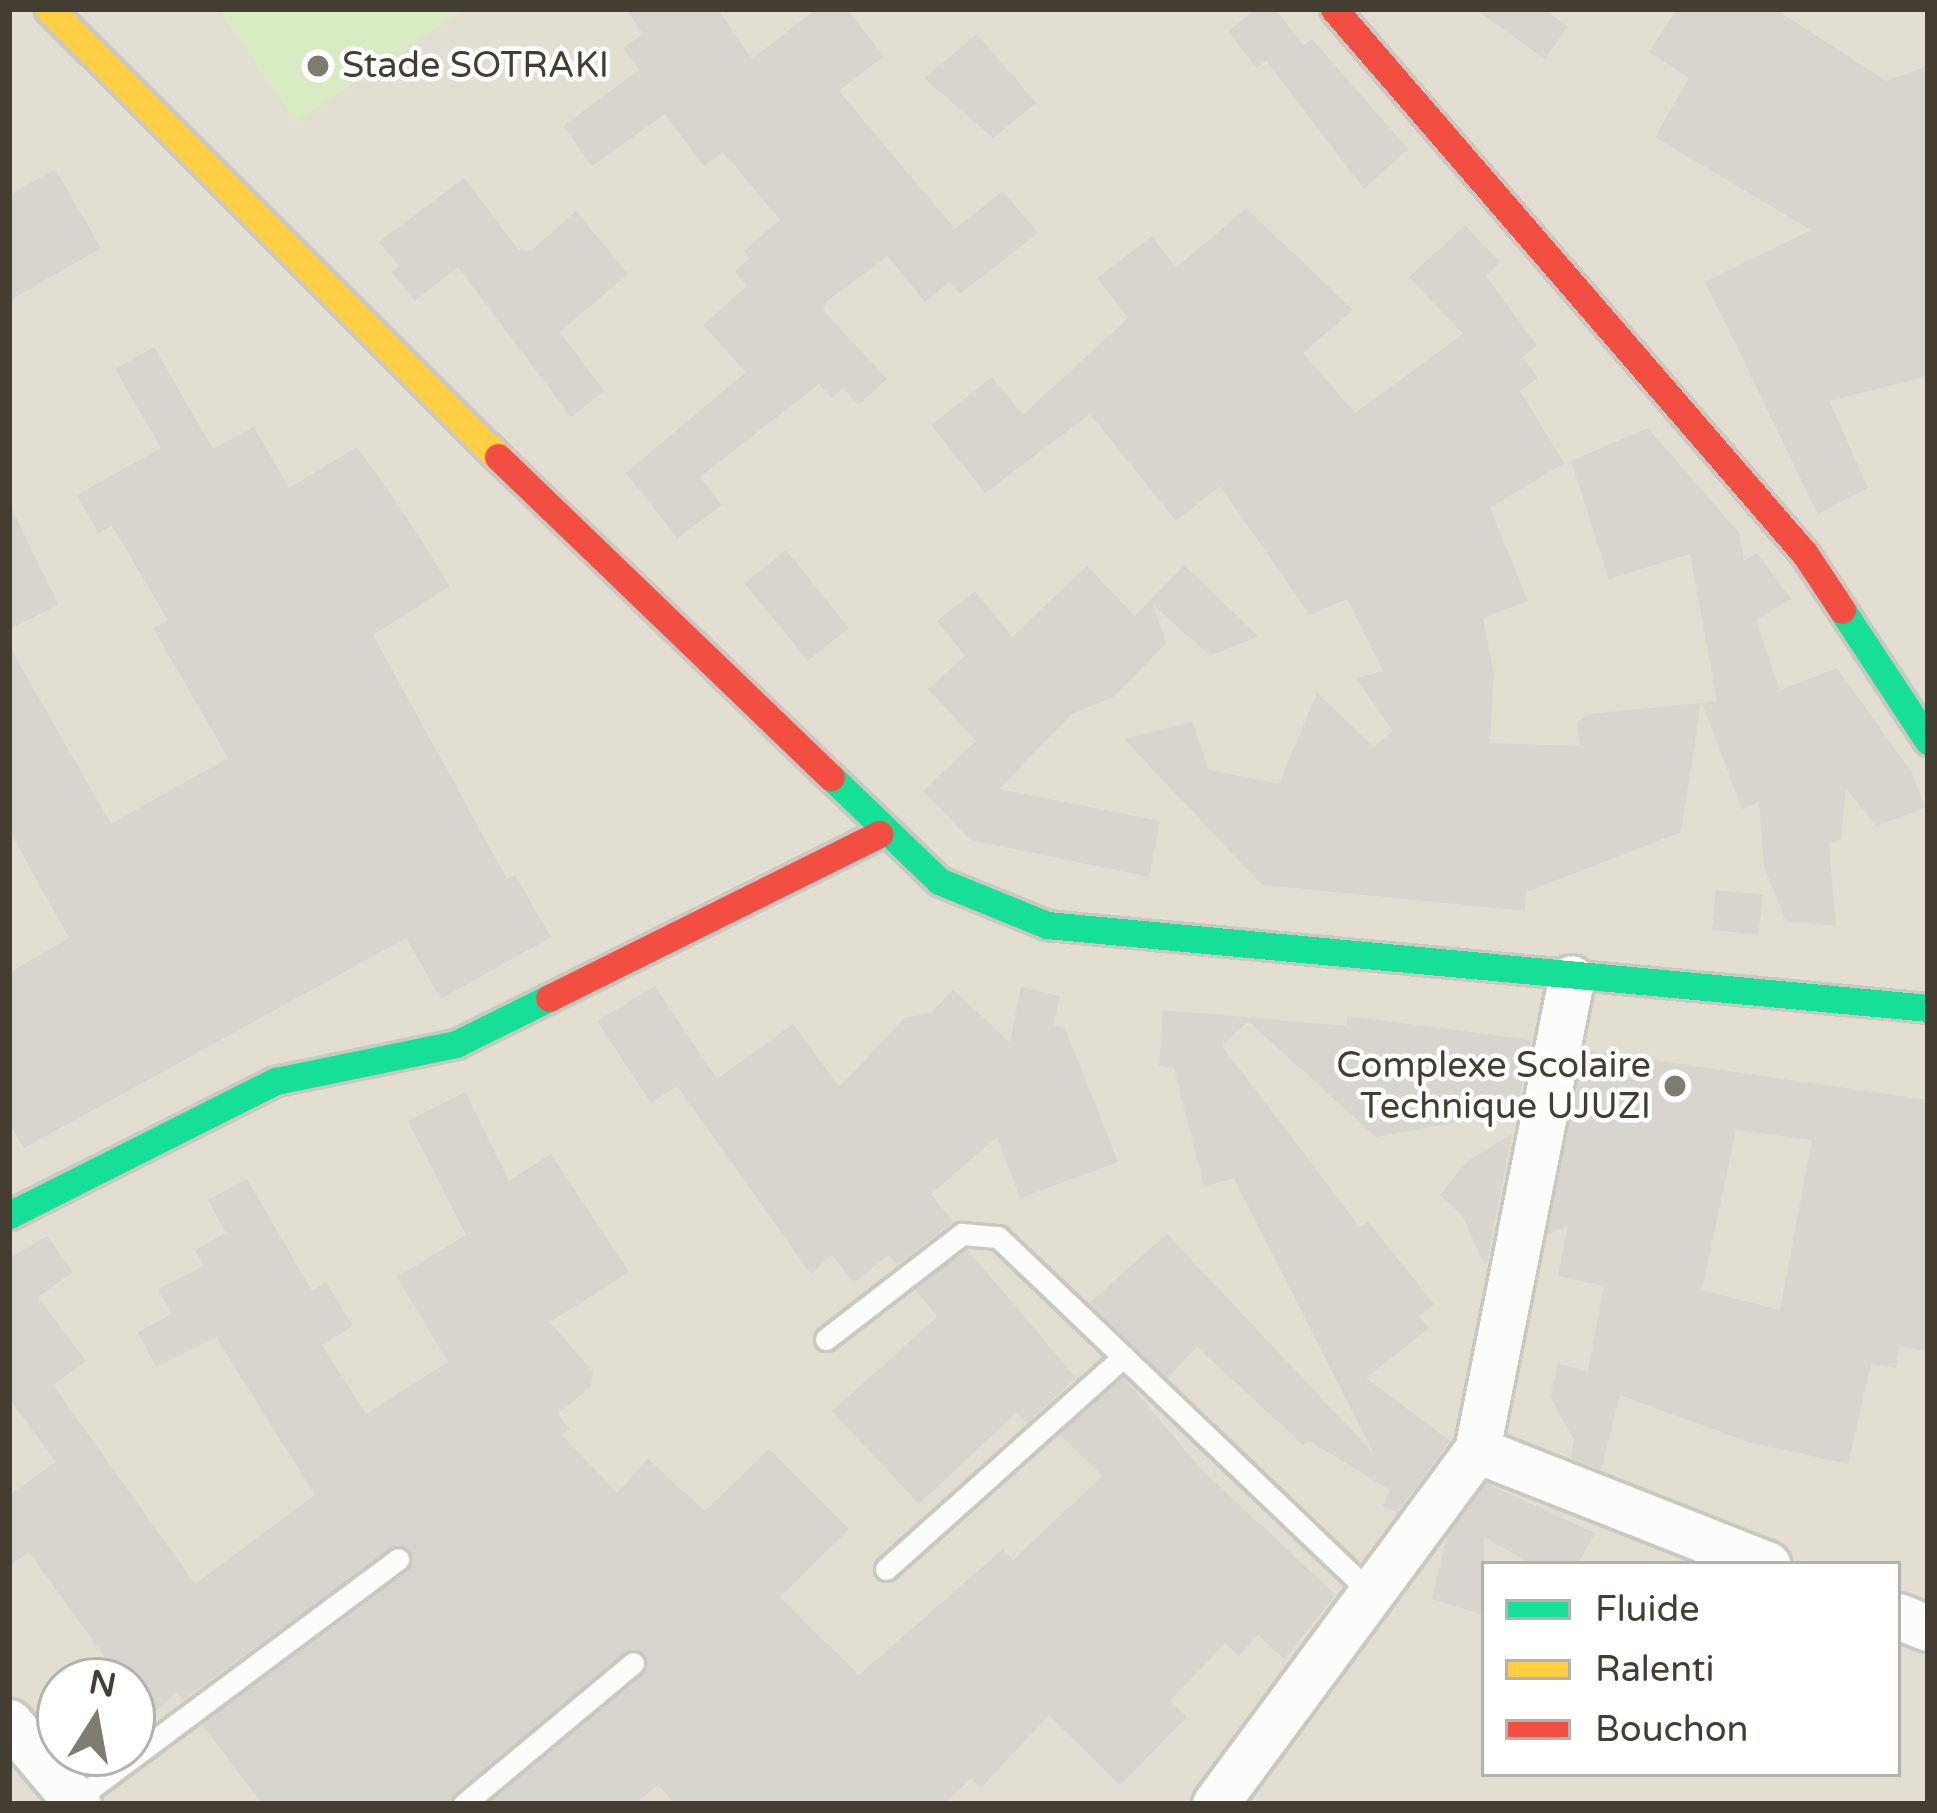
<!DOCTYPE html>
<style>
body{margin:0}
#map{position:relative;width:1937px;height:1813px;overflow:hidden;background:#eeece5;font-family:"Varela Round",sans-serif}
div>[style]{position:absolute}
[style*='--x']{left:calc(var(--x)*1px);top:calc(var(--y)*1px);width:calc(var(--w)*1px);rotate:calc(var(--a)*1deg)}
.residential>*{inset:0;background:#e3ded2}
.green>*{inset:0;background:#d9ebc2}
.building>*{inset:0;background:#d7d5ce;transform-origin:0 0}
.roads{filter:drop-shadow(3px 0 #cac8c1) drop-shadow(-3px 0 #cac8c1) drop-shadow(0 3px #cac8c1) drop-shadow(0 -3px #cac8c1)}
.lane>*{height:21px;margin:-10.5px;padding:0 10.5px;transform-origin:10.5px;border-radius:10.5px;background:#fcfcfb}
.street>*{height:45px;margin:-22.5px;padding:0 22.5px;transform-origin:22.5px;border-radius:22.5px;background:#fcfcfb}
.fast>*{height:27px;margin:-13.5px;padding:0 13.5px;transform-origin:13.5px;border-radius:13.5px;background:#16e098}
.slow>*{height:27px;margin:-13.5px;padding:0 13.5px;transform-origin:13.5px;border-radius:13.5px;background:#ffcf43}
.jam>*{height:27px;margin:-13.5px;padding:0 13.5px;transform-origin:13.5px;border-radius:13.5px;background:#f24e42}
.dots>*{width:33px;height:33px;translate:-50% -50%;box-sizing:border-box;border:6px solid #fff;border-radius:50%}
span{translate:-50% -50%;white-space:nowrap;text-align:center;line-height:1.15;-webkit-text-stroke:9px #fff;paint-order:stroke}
.poi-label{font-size:36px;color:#443e32}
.left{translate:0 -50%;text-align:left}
.right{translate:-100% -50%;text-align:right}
.frame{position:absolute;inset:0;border:12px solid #443e32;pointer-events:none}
.legend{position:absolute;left:1481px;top:1561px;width:420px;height:216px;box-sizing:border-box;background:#fff;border:3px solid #b4b2ad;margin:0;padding:15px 21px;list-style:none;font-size:36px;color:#443e32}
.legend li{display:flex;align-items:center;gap:24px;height:60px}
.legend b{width:60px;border:3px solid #b4b2ad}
.north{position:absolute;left:36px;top:1657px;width:120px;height:120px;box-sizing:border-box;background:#fff;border:3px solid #b4b2ad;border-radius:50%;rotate:11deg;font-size:33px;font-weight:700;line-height:48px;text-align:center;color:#443e32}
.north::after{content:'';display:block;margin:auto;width:42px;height:54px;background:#807b71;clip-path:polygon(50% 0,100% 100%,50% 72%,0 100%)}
</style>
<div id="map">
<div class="residential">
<i style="clip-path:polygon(evenodd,9px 9px,1928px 9px,1928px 1804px,9px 1804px,9px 9px,1484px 1564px,1898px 1564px,1898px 1774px,1484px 1774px,1484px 1564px,9px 9px,60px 1681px,132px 1681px,132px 1753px,60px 1753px,60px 1681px)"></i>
</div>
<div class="green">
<i style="clip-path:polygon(219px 9px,466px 9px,295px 122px)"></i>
</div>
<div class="building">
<i style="clip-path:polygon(626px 9px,718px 9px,752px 59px,816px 9px,847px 9px,884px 56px,839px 91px,955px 229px,1003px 191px,1038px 233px,960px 294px,949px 282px,925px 302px,888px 256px,827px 301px,823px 310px,887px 379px,858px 405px,843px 388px,832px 398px,819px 384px,700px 477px,722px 505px,677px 538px,626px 473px,746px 372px,703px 325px,747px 286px,735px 271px,750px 258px,744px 251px,780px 220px,723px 152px,704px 166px,665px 114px,592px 166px,563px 126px,639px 70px,623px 48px,643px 34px)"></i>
<i style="clip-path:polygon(1257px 9px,1275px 9px,1303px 45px,1312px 39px,1408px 149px,1364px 189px,1266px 60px,1257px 68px,1228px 31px)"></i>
<i style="clip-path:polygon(1475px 9px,1543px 9px,1568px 26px,1545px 59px)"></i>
<i style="clip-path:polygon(1677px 9px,1775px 9px,1886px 81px,1928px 66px,1928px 376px,1829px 401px,1868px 488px,1818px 514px,1705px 282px,1811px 230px,1655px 137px,1689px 78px,1649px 52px)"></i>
<i style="clip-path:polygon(977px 34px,1036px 103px,993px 138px,924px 78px)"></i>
<i style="clip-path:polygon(55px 169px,101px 248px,9px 301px,9px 196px)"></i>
<i style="clip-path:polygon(464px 178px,518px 249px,531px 251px,576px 211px,628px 274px,560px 332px,604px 391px,571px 417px,458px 267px,415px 301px,392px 272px,399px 266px,379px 242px)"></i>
<i style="clip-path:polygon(1246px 208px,1353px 310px,1303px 353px,1355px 413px,1463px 334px,1409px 277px,1465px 225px,1500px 262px,1486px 276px,1537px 346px,1522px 357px,1538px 378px,1520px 391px,1564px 463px,1490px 508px,1528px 601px,1483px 618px,1494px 674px,1490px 743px,1580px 746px,1577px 722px,1590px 714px,1701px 703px,1681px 832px,1526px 892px,1525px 911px,1262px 885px,1124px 739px,1192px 722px,1209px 770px,1279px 784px,1317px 693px,1374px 747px,1393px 731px,1356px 678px,1383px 671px,1347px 599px,1310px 615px,1220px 486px,1176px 521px,1090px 414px,985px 493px,931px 425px,992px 377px,1023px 415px,1128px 318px,1097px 278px,1152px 236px,1176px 268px)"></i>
<i style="clip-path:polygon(154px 347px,213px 449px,254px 427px,289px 488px,357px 447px,400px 507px,450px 586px,373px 635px,507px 879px,515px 875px,551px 937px,441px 999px,406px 938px,24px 1148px,9px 1123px,9px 973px,69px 938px,9px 830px,9px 646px,111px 824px,228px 758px,153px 628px,168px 620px,112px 526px,98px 533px,77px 495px,161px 448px,115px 369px)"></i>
<i style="clip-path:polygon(1648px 428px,1739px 533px,1744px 561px,1757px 553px,1791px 599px,1756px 620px,1780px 690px,1837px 668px,1912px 773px,1925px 808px,1876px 826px,1846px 788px,1841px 839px,1829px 844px,1836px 926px,1786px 921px,1764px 866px,1759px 802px,1742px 809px,1702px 703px,1717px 701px,1690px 554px,1609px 579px,1571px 461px)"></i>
<i style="clip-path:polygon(9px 503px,59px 605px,9px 629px)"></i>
<i style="left:786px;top:550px;width:100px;height:53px;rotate:51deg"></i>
<i style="clip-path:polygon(1184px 565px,1258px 636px,1210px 656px,1153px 605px,1166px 643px,1115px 696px,1072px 714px,999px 789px,1160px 821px,1149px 877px,971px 840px,923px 791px,976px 741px,928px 689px,965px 656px,937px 621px,975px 591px,1012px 637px,1087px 566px,1135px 616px)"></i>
<i style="left:1716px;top:890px;width:47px;height:40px;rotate:6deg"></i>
<i style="clip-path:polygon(655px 986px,717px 1079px,793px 1024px,839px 1087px,905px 1018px,931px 1013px,953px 990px,1010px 1042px,1021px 987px,1060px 996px,1053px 1026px,1065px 1028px,1118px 1162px,1020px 1198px,997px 1137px,931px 1194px,953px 1222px,897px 1265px,888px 1255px,854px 1283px,832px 1255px,811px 1274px,677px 1086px,651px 1103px,597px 1021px)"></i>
<i style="clip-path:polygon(1163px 1010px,1346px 1026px,1347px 1016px,1531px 1040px,1517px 1111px,1376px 1137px,1248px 1021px,1222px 1046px,1360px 1227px,1368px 1222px,1434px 1304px,1419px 1316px,1429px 1328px,1366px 1378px,1450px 1441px,1397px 1513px,1382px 1506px,1390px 1490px,1308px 1440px,1303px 1445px,1197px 1347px,1167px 1378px,1089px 1303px,1167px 1234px,1374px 1454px,1234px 1178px,1204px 1187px,1174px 1068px,1159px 1066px)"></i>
<i style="clip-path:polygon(evenodd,1584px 1050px,1928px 1100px,1928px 1351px,1899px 1346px,1896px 1368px,1871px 1364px,1848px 1464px,1748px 1442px,1620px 1395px,1601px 1470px,1571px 1458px,1574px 1440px,1550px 1396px,1558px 1364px,1588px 1371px,1604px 1286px,1558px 1276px,1568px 1225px,1547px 1235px,1584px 1050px,1736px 1130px,1812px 1140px,1780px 1310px,1702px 1290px,1736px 1130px)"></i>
<i style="clip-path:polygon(465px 1092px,509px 1181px,551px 1154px,629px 1272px,550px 1322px,593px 1372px,591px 1386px,558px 1414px,570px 1429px,562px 1435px,617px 1493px,648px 1459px,705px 1511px,769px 1449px,849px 1529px,780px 1597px,859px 1675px,1003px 1549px,1013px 1560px,1102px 1476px,1059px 1434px,1123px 1377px,1202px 1470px,1336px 1595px,1284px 1659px,1258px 1635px,1239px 1656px,1225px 1643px,1170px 1701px,1187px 1717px,1120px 1785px,1049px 1715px,981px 1788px,971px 1778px,944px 1804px,675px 1804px,658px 1785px,635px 1804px,487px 1804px,643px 1674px,645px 1654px,632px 1648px,449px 1804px,262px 1804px,202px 1724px,407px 1571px,413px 1556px,397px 1544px,183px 1700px,177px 1692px,132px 1733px,132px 1681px,82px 1681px,106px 1659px,29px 1552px,9px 1566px,9px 1495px,56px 1462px,9px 1398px,9px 1258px,47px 1236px,73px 1272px,38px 1297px,86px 1361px,53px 1385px,195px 1584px,315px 1495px,216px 1337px,156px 1367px,138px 1332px,172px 1314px,158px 1289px,204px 1266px,195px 1250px,226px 1233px,208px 1200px,247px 1179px,312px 1291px,326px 1282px,353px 1326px,322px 1345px,366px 1414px,448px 1362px,397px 1277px,466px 1235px,408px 1121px)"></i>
<i style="clip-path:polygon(1512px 1134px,1487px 1263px,1484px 1264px,1462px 1215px,1440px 1195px,1469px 1160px)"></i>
<i style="clip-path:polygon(967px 1249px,1076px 1378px,1027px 1423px,1017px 1412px,919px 1504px,832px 1411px,937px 1317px,915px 1289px)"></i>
<i style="clip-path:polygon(1486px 1483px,1595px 1533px,1578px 1564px,1532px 1564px,1484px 1537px,1484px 1615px,1432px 1599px,1447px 1536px)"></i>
</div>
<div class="roads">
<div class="lane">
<i style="--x:826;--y:1339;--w:172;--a:-37.7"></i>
<i style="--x:962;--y:1234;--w:36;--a:5"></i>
<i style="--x:998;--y:1237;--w:516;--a:43.66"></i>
<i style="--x:886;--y:1569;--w:319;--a:-41.8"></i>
<i style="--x:75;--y:1800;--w:403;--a:-36.7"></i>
<i style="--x:464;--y:1804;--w:220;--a:-39.8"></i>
</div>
<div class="street">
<i style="--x:1477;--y:1450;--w:312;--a:21.5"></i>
<i style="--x:1898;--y:1616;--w:32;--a:22"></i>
<i style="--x:9;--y:1722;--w:107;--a:49.9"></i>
<i style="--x:1215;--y:1804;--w:440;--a:-53.5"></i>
<i style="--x:1477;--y:1450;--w:481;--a:-78.7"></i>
</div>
<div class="fast">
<i style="--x:1842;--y:610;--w:157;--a:56.7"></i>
<i style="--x:831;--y:777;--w:150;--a:43.9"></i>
<i style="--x:939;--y:881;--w:117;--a:22.2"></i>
<i style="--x:1047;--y:925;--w:885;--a:5.38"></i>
<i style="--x:9;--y:1215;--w:299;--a:-26.7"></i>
<i style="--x:276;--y:1081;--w:184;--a:-11.6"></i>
<i style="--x:456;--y:1044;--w:104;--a:-26.3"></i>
</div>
<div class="slow">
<i style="--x:49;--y:9;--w:634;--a:44.94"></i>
</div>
<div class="jam">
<i style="--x:1334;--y:9;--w:720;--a:49.17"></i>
<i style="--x:1805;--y:554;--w:67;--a:56.5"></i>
<i style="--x:498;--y:457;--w:462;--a:43.9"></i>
<i style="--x:549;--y:998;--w:369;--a:-26.4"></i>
</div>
</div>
<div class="dots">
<i style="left:318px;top:66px;background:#807b71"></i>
<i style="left:1675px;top:1086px;background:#807b71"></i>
</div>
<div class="poi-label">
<span class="left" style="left:342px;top:66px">Stade SOTRAKI</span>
<span class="right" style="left:1651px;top:1086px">Complexe Scolaire<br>Technique UJUZI</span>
</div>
<div class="frame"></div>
<ul class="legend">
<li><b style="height:15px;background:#16e098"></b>Fluide</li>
<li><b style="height:15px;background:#ffcf43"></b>Ralenti</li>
<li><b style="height:15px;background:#f24e42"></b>Bouchon</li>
</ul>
<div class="north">N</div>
</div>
